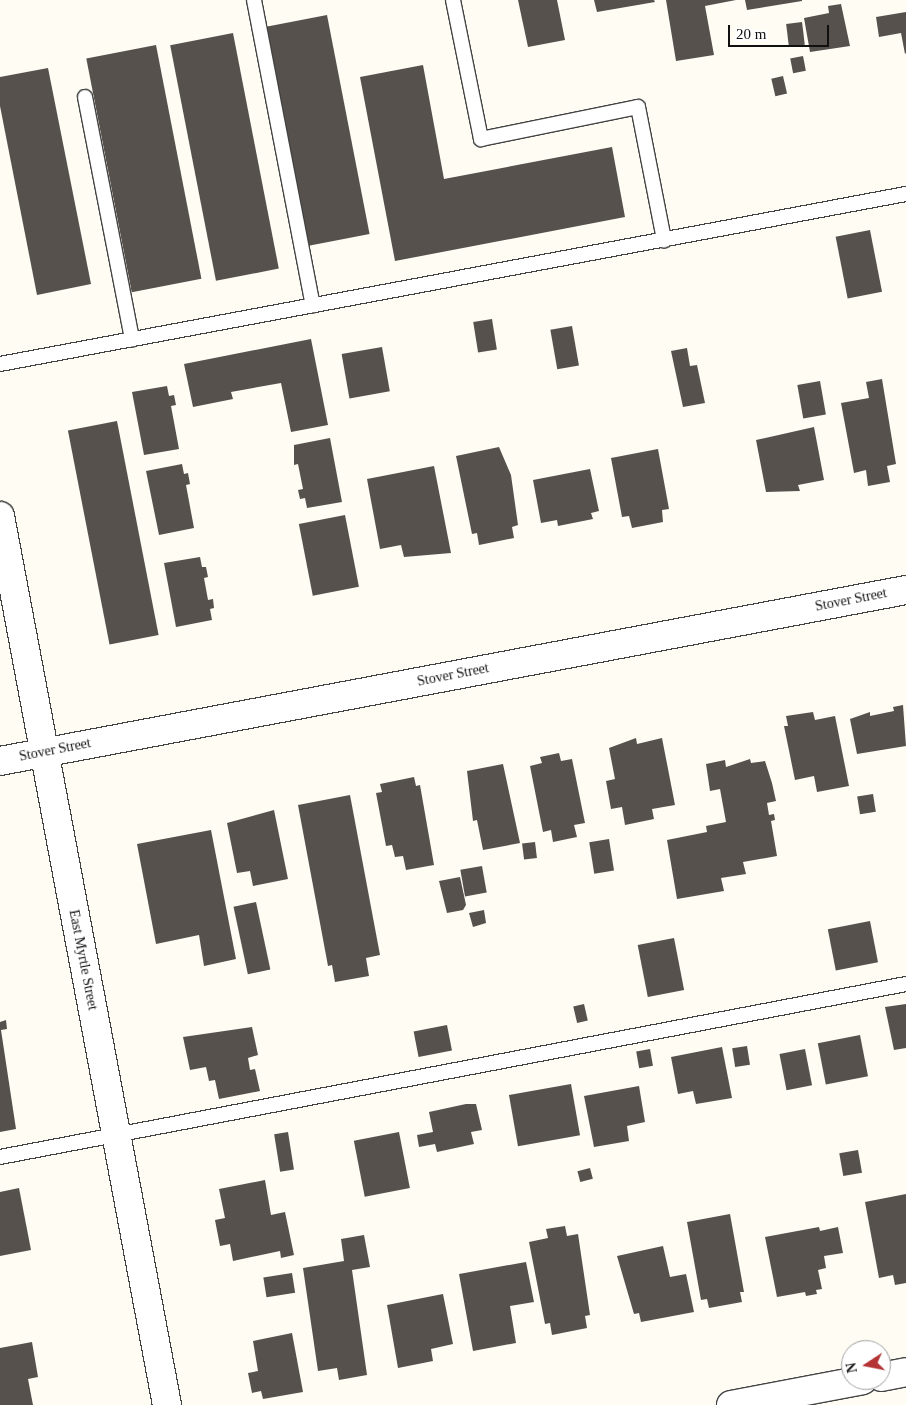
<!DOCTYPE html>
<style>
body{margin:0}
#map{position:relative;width:906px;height:1405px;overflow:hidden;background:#fefcf3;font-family:Georgia,serif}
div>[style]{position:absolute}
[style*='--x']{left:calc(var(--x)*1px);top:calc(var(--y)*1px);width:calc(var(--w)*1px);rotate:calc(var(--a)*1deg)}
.building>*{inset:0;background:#57514d;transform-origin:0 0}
.roads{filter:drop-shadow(1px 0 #434343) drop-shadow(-1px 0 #434343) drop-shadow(0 1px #434343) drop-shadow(0 -1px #434343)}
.service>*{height:14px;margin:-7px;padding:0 7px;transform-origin:7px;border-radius:7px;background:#fff}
.minor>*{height:28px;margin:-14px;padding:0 14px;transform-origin:14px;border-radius:14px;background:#fff}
span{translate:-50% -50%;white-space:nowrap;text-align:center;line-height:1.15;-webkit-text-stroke:5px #fff;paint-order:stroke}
.street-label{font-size:14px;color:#101010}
.north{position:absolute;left:841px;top:1340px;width:50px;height:50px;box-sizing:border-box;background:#fff;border:1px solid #9f9f9f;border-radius:50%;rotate:259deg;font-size:14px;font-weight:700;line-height:20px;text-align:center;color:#101010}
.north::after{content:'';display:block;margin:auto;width:18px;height:22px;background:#b43334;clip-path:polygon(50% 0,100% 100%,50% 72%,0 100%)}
.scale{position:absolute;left:728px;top:25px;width:101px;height:22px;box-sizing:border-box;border:2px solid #101010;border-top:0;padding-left:6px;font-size:15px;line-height:18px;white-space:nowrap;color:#101010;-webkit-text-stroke:4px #fff;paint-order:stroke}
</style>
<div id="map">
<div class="building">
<i style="clip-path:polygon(518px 0,557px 0,565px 40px,528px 47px)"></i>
<i style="clip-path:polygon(594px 0,654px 0,655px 2px,597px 12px)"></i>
<i style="clip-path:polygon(666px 0,736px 0,705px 6px,714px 55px,676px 61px)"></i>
<i style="clip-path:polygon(745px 0,802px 0,802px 1px,747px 10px)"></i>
<i style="clip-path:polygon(841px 4px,850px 46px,810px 52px,804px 18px,829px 13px,828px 6px)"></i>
<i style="clip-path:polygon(906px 12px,906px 53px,905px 54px,901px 33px,879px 37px,876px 17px)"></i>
<i style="left:327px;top:15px;width:223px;height:62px;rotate:79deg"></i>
<i style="left:802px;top:22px;width:23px;height:16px;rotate:83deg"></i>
<i style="left:233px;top:33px;width:240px;height:64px;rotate:79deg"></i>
<i style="left:156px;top:45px;width:238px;height:71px;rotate:79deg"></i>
<i style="left:803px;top:56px;width:15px;height:13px;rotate:79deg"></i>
<i style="clip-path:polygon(423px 65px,444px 179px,612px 147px,625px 217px,395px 261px,360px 77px)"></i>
<i style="clip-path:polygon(48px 68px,91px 284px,37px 295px,0 106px,0 77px)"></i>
<i style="left:783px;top:76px;width:18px;height:12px;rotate:77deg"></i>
<i style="left:870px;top:230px;width:63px;height:35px;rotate:79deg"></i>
<i style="left:492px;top:319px;width:31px;height:19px;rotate:81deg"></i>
<i style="left:572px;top:326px;width:40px;height:22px;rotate:80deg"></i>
<i style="clip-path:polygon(311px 339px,328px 425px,291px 432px,281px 383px,231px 392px,233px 399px,193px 407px,184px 364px)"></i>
<i style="left:382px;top:347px;width:45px;height:41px;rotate:80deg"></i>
<i style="clip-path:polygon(687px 348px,690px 366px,697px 365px,705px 403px,683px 407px,671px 351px)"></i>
<i style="clip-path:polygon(882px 379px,896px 464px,887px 466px,890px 482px,868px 486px,866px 470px,854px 473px,841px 403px,869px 398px,866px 382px)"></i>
<i style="left:820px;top:381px;width:34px;height:23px;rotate:80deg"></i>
<i style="clip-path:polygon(167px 386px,169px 396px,174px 395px,176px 405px,171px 406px,179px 449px,144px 455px,132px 392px)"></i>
<i style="left:117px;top:421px;width:218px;height:50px;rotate:79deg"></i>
<i style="clip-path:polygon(814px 427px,824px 480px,798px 485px,800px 491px,766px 492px,756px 440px)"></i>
<i style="clip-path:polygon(330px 438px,342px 502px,307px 508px,305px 498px,300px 499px,298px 490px,303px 489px,298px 464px,294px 465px,294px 445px)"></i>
<i style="clip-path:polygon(499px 447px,511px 475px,518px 525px,512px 527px,514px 538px,479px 545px,477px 533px,472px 534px,456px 456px)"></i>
<i style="clip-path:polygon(658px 449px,669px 509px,662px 510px,663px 522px,632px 528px,629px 516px,622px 517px,611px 458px)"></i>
<i style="clip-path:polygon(182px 464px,184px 474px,188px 473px,190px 484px,186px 485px,194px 528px,159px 535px,146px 471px)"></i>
<i style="clip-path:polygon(434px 466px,451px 553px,404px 557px,401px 545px,380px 549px,367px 479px)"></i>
<i style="clip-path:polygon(590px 469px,599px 511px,591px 513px,593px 519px,558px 526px,557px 520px,541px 523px,533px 480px)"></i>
<i style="left:345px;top:515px;width:73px;height:47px;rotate:79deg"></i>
<i style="clip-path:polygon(200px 557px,202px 567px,206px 567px,208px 577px,204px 578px,208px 600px,213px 599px,214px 608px,210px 609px,212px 620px,176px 627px,164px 563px)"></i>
<i style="clip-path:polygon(903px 705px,906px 746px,857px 754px,850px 719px,870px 712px,870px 716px,894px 711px,893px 707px)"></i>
<i style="clip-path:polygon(813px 712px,815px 720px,835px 716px,849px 786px,817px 792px,814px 776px,795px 780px,784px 726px,788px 726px,786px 716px)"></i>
<i style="clip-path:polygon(636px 738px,637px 744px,662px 738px,675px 805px,652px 809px,654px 819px,625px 825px,622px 807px,611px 809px,606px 781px,615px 779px,609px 748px)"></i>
<i style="clip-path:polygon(559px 753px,561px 761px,572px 759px,585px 823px,574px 825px,577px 837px,553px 842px,551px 830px,543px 832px,530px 766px,542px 763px,540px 757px)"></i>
<i style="clip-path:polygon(750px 759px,751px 763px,765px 761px,772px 783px,776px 801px,767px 803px,769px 815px,774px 814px,775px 820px,771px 821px,777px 856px,743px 862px,746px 874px,721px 878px,724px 891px,677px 899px,667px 840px,707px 832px,706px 826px,726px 822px,720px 789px,710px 791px,706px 764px,725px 760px,726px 767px)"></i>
<i style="clip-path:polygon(503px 764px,520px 843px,483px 850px,477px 820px,473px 821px,467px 771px)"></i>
<i style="clip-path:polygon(414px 777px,416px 786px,420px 785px,434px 865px,406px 870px,403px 856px,395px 857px,392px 845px,386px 846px,376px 793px,382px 792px,380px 784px)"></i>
<i style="left:873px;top:794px;width:18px;height:16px;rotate:81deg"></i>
<i style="clip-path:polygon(350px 795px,380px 955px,366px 958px,369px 976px,335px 982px,332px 965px,328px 966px,298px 805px)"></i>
<i style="clip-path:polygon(274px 810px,288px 879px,253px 886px,250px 871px,237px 873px,227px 823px)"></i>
<i style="clip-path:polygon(211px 830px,236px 959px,204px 966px,199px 935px,156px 944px,137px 844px)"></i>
<i style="left:609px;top:839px;width:32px;height:20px;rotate:81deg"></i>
<i style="left:535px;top:842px;width:16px;height:13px;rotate:83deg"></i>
<i style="left:482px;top:866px;width:27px;height:22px;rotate:80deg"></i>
<i style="clip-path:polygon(460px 877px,466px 905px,463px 910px,447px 913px,439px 881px)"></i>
<i style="left:256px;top:902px;width:69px;height:23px;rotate:78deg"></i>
<i style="clip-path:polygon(484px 910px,486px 923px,473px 927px,469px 913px)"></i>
<i style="left:870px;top:921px;width:42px;height:43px;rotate:79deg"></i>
<i style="left:674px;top:938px;width:53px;height:37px;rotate:79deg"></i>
<i style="left:584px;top:1004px;width:17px;height:11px;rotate:77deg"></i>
<i style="clip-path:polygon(906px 1004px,906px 1048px,894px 1050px,885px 1007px)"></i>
<i style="clip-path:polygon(6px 1020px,7px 1029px,1px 1030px,16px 1129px,0 1132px,0 1022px)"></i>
<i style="left:447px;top:1025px;width:26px;height:34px;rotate:79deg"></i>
<i style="clip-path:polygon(252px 1027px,258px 1055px,248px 1058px,250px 1070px,255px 1069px,260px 1091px,219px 1099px,215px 1080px,209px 1081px,206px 1067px,190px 1070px,183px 1037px)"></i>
<i style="left:860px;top:1035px;width:42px;height:43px;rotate:79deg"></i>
<i style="left:747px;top:1046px;width:19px;height:15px;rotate:81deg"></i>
<i style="clip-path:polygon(722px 1047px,732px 1098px,696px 1104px,693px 1091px,678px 1094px,671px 1057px)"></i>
<i style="left:650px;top:1049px;width:17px;height:14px;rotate:80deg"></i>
<i style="left:805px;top:1049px;width:37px;height:26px;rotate:79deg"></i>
<i style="left:571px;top:1084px;width:52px;height:63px;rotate:80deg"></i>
<i style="clip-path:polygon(639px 1086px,645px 1122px,627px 1126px,629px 1141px,594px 1147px,584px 1096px)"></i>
<i style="clip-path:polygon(466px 1104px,476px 1104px,482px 1130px,471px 1132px,474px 1144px,437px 1152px,435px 1144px,419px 1147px,417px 1135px,433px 1132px,429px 1112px)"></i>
<i style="left:288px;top:1132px;width:38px;height:14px;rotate:81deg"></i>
<i style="left:399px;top:1132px;width:57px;height:46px;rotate:79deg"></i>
<i style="left:858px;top:1150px;width:23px;height:19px;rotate:80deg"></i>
<i style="left:590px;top:1168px;width:11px;height:13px;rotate:75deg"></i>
<i style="clip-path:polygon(265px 1180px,271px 1215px,285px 1212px,294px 1255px,281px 1258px,280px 1251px,233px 1261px,230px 1244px,220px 1246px,215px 1220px,225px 1218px,219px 1189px)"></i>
<i style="clip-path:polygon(19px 1188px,31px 1250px,0 1256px,0 1192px)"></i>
<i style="clip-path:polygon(906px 1194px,906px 1283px,895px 1285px,893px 1275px,879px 1278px,865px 1202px)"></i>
<i style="clip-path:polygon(730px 1214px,744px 1292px,740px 1292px,742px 1302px,709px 1308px,707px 1299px,701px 1300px,687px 1222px)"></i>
<i style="clip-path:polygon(565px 1226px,567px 1236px,578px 1234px,590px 1315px,585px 1316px,587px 1328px,552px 1335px,550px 1323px,545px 1324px,529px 1242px,548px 1238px,546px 1229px)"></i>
<i style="clip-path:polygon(819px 1227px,820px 1231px,838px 1227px,843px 1253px,824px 1256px,826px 1268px,818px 1270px,822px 1289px,816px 1290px,817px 1294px,806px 1296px,805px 1292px,777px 1297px,765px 1237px)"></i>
<i style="clip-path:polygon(364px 1235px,370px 1267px,352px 1270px,367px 1375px,339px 1380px,337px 1368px,318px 1371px,303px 1268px,344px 1261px,341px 1239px)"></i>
<i style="clip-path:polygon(663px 1246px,670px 1277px,686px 1274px,694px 1312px,641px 1322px,639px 1313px,634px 1314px,617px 1256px)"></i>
<i style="clip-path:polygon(526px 1262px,534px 1302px,510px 1306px,516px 1343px,473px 1351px,459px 1274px)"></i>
<i style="left:292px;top:1273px;width:20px;height:29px;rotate:81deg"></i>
<i style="clip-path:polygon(443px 1294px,453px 1344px,431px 1349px,433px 1361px,398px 1368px,387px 1305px)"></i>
<i style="clip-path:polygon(292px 1333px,303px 1392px,263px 1399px,261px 1391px,252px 1393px,248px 1373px,258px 1371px,253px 1341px)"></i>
<i style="clip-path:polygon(32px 1342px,38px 1377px,28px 1379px,33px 1405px,0 1405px,0 1348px)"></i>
</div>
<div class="roads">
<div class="service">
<i style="--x:254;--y:0;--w:311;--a:79.1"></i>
<i style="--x:453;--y:0;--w:142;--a:78.6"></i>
<i style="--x:481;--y:139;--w:160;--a:-11.5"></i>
<i style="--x:638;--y:107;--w:136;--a:78.9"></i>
<i style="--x:85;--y:97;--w:247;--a:79"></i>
<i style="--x:0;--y:364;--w:922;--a:-10.63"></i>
<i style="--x:0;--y:1157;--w:922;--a:-10.81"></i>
</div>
<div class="minor">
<i style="--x:0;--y:516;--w:905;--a:79.36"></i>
<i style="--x:0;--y:761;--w:922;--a:-10.69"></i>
<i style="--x:881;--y:1377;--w:25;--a:-11"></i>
<i style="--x:731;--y:1405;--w:134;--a:-10.7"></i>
</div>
</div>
<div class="street-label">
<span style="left:851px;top:600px;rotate:-11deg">Stover Street</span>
<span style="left:453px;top:675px;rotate:-11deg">Stover Street</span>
<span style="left:55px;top:750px;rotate:-11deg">Stover Street</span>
<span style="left:83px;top:960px;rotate:79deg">East Myrtle Street</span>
</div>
<div class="north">N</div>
<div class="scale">20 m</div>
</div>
